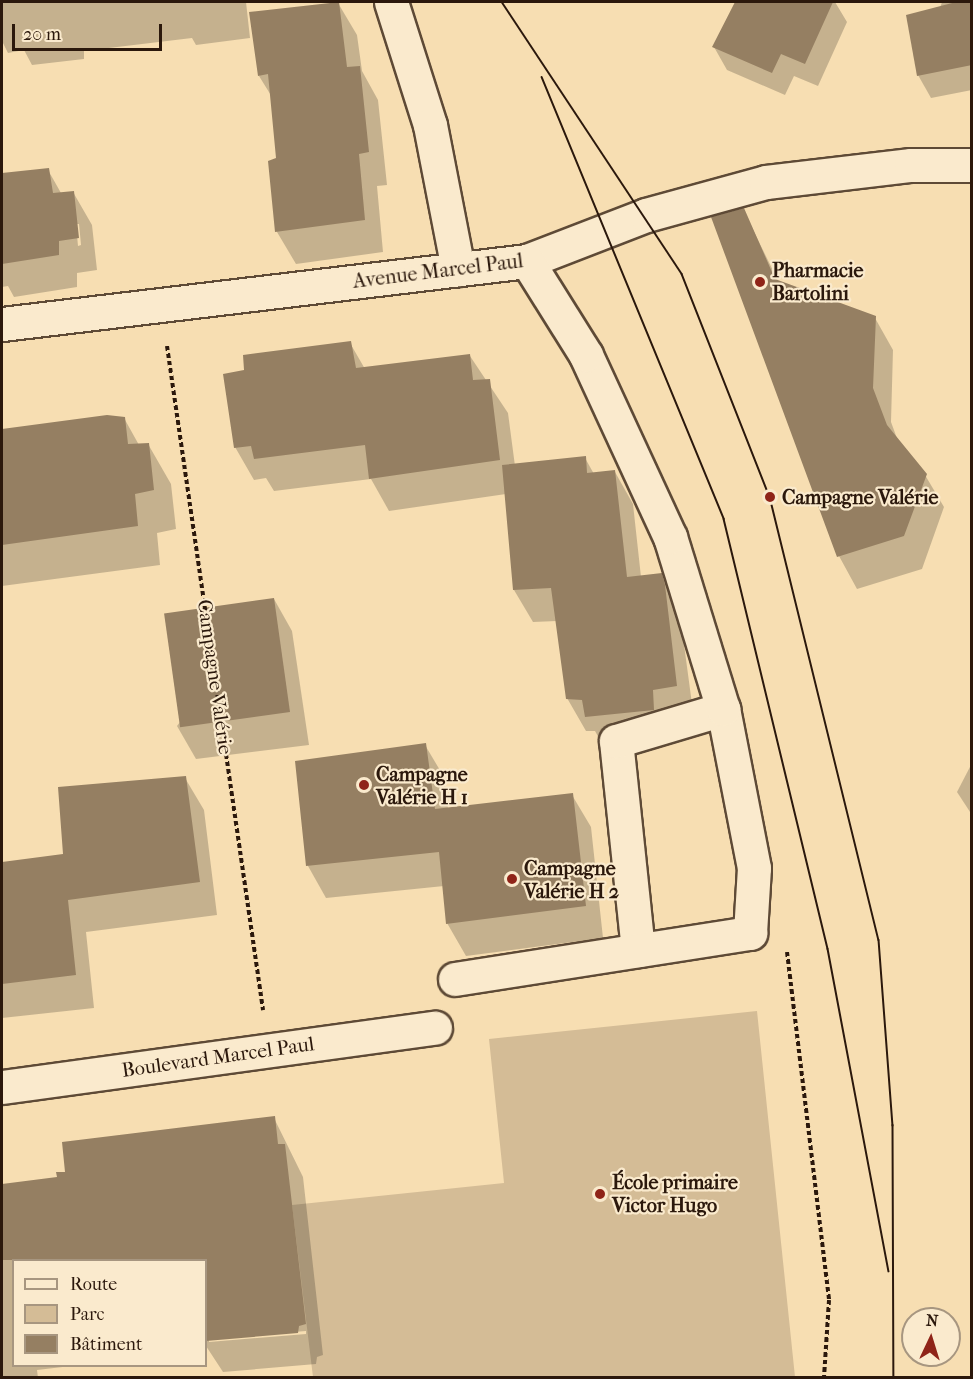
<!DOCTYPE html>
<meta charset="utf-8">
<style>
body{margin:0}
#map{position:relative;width:973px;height:1379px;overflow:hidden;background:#f7deb2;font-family:"IM FELL French Canon",serif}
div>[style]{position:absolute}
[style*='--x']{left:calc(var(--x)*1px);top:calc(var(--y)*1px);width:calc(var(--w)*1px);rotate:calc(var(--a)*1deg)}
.green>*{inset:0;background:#d4bc96}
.shadow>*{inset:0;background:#0003}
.building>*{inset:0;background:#957f62;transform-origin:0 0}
.path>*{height:4px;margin-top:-2px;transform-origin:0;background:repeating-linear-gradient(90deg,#2b180c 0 4.5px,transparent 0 7.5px)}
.roads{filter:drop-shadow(2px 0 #5e4a36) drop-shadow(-2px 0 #5e4a36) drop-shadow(0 2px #5e4a36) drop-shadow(0 -2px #5e4a36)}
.minor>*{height:33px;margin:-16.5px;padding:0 16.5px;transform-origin:16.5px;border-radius:16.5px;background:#faeacd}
.tram>*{height:1.5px;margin:-0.75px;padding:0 0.75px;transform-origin:0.75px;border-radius:0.75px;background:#2b180c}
.dots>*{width:16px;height:16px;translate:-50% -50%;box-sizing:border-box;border:3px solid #faeacd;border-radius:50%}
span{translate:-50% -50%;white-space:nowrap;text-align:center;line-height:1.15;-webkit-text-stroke:4.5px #faeacd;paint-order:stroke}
.poi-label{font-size:20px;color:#2b180c;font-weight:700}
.left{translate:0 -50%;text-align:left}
.street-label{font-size:20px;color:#2b180c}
.frame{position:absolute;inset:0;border:3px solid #2b180c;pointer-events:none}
.legend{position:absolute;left:12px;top:1259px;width:195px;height:108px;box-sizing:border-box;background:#faeacd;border:2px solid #a79680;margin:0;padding:8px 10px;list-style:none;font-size:18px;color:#2b180c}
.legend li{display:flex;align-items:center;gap:12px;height:30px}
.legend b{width:30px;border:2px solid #a79680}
.north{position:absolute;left:901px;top:1307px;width:60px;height:60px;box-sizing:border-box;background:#faeacd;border:2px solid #a79680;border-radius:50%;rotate:4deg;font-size:16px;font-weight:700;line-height:24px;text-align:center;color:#2b180c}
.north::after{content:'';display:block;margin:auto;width:21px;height:27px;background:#8f2418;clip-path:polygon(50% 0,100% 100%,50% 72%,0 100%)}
.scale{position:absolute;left:12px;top:24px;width:150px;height:27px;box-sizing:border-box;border:3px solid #2b180c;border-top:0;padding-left:8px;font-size:18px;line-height:21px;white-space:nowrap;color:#2b180c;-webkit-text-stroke:4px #faeacd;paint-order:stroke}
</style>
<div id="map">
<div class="green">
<i style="clip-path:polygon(757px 1011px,795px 1377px,313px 1377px,292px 1205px,504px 1183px,489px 1039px)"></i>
</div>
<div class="shadow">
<i style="clip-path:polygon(2px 2px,246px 2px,250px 38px,196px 45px,192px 38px,84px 51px,84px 59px,32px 65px,24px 50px,8px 53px,2px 41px)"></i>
<i style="clip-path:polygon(737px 2px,835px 2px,847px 22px,818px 86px,794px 76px,785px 95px,727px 70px,714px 47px)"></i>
<i style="clip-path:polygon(942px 2px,972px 2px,972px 90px,931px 98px,918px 75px)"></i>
<i style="clip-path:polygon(338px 3px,357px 35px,362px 71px,378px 100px,387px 185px,377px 186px,383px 252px,296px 264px,277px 232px,269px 162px,277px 159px,272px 97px,259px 76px)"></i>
<i style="clip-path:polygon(evenodd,48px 170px,61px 193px,73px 192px,92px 225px,97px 270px,77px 273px,77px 287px,14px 297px,8px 286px,2px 287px,2px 175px,48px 170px,76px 224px,79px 224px,81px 245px,78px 246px,76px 224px)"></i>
<i style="clip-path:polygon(743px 209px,779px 283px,875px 318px,893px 350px,891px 422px,898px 441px,925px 475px,944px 507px,922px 569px,857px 589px,839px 556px)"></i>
<i style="clip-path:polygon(350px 343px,365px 369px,470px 356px,508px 413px,515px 466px,585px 458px,594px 474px,615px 472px,633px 504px,641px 577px,661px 575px,679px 607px,694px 719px,671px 722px,671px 742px,605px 749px,595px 731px,586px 731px,567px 698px,557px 621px,533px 622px,514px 590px,506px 494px,389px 511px,371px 479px,274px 491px,266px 478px,254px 480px,235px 447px)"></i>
<i style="clip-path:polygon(107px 416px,124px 418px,139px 445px,148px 444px,171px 484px,176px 529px,157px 533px,160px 565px,2px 586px,2px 430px)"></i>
<i style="clip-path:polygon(274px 599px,292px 631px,309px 745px,196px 759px,177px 726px)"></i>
<i style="clip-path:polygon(425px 745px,444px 777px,448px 809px,572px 795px,591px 827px,603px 938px,466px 956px,447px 923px,444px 886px,326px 898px,308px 866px,296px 762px)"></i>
<i style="clip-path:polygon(972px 763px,972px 815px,957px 792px)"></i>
<i style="clip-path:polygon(185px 778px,204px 810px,217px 915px,86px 932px,94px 1008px,2px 1018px,2px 864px,64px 856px)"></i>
<i style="clip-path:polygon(evenodd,274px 1118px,303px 1177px,323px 1355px,317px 1357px,316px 1364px,223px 1372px,206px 1346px,206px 1260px,14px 1260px,14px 1366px,71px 1366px,37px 1370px,38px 1378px,2px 1378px,2px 1186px,58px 1178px,274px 1118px,306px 1331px,306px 1334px,209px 1342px,209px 1339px,306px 1331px)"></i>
</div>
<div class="building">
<i style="clip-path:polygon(339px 2px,347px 67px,360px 66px,369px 152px,359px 154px,365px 220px,275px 232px,268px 161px,276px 158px,268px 74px,258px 76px,249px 12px)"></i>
<i style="clip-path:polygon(735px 2px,833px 2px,805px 64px,781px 54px,772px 73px,712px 47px)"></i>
<i style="clip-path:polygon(956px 2px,972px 2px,972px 65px,917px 76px,906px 15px)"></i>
<i style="clip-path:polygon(49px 168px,53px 193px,74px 191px,79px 238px,59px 241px,59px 255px,2px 264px,2px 173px)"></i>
<i style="clip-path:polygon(744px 208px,775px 279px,876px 316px,873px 388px,887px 425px,927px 474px,904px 536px,837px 557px,711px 217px)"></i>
<i style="clip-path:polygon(351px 341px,356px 368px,470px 354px,473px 380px,490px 379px,500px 460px,369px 479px,365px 445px,254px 459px,251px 446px,234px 448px,223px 374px,244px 370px,243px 355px)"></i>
<i style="clip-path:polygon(107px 415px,125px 417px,128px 444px,149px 443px,154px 490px,135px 494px,138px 526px,2px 545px,2px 429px)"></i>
<i style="clip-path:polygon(586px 456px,587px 473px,615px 470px,627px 577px,662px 573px,665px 585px,677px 686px,653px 690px,654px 710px,585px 717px,582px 700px,566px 699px,551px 588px,513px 590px,502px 465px)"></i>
<i style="left:274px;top:598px;width:115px;height:111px;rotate:82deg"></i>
<i style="clip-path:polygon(426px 743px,435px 809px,573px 793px,586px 906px,446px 924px,439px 852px,306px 866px,295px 761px)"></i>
<i style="clip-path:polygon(186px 776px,200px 882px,68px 900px,76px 975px,2px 984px,2px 862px,63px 854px,58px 787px)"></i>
<i style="clip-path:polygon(275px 1116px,278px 1144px,285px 1144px,306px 1324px,299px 1326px,298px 1333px,206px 1341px,206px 1260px,2px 1260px,2px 1184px,57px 1177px,56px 1172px,65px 1172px,62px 1142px)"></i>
</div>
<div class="path">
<i style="--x:167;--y:346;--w:671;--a:81.77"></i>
<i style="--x:787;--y:952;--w:351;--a:83.1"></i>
<i style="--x:829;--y:1300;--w:78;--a:93.7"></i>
</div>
<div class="roads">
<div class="minor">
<i style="--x:391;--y:2;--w:129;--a:72.4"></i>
<i style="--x:430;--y:125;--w:147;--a:79"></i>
<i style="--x:2;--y:324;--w:529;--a:-6.84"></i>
<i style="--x:527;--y:261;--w:128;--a:-21.1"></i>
<i style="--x:646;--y:215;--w:124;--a:-15.4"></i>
<i style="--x:766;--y:182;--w:146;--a:-6.7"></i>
<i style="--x:911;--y:165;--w:61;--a:0"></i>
<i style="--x:638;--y:950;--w:210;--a:-96"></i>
<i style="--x:616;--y:741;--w:112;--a:-16.7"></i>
<i style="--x:455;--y:979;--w:299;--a:-8.9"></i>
<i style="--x:750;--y:933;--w:65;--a:-86.5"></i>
<i style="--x:754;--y:868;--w:162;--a:-101"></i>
<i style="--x:723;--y:709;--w:180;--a:-107.1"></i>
<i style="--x:670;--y:537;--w:200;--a:-114.8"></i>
<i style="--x:586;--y:355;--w:111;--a:-122.1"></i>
<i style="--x:2;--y:1087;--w:437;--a:-7.8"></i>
</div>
</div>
<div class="tram">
<i style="--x:502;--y:2;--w:326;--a:56.5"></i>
<i style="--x:682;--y:274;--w:240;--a:68.5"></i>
<i style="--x:770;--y:497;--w:456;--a:76.2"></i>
<i style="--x:879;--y:940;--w:186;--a:85.7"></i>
<i style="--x:893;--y:1125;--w:253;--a:89.8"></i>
<i style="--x:542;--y:77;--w:478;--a:67.6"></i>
<i style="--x:724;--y:519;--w:442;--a:76.4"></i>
<i style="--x:828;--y:949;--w:328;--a:79.3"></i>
</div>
<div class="dots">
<i style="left:760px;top:282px;background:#8f2418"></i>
<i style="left:770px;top:497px;background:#8f2418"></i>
<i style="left:364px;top:785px;background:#8f2418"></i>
<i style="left:512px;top:879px;background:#8f2418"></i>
<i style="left:600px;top:1194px;background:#8f2418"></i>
</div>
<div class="poi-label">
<span class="left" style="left:772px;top:282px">Pharmacie<br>Bartolini</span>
<span class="left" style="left:782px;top:497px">Campagne Valérie</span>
<span class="left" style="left:376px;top:786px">Campagne<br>Valérie H 1</span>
<span class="left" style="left:524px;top:880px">Campagne<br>Valérie H 2</span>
<span class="left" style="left:612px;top:1194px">École primaire<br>Victor Hugo</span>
</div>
<div class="street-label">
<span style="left:438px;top:271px;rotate:-7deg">Avenue Marcel Paul</span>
<span style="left:215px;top:677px;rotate:82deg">Campagne Valérie</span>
<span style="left:218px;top:1057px;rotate:-8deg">Boulevard Marcel Paul</span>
</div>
<div class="frame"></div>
<ul class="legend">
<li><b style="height:8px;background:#faeacd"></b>Route</li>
<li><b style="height:16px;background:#d4bc96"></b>Parc</li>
<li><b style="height:16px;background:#957f62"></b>Bâtiment</li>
</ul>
<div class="north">N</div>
<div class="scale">20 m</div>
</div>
